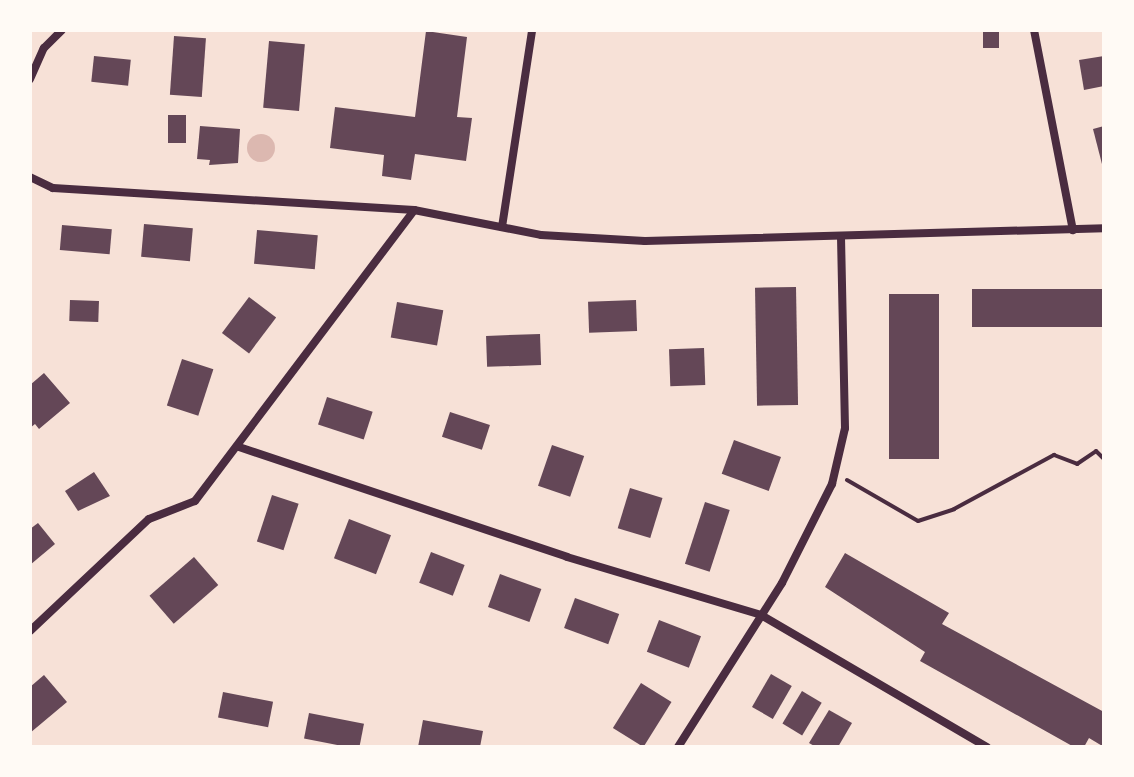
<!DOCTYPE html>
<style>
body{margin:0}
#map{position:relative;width:1134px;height:777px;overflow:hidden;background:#f7e1d7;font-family:"Sofia Sans Condensed",sans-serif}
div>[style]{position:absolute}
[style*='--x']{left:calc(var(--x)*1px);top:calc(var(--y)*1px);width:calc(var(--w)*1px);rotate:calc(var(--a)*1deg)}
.water>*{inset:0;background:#dcb8b0}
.round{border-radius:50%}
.building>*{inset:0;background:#644757;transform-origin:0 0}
.path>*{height:4px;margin:-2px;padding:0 2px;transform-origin:2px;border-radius:2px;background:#4a2c40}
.minor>*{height:8px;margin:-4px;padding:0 4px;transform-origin:4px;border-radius:4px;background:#4a2c40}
span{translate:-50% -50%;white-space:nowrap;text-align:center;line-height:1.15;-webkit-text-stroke:6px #fffaf5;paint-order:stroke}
.frame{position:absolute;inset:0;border:32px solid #fffaf5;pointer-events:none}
</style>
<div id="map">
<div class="water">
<i class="round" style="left:247px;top:134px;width:28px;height:28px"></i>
</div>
<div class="building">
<i style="left:983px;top:30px;width:16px;height:18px"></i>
<i style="clip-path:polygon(426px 31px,467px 37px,457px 117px,472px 118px,466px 161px,415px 154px,411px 180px,382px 176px,384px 155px,330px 148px,335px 107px,415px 117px)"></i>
<i style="left:174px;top:36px;width:32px;height:59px;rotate:4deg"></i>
<i style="left:269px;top:41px;width:36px;height:67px;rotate:5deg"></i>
<i style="left:94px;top:56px;width:37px;height:26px;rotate:6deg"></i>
<i style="clip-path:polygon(1104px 56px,1104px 86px,1084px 90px,1079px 60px)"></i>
<i style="left:168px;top:115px;width:18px;height:28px"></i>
<i style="clip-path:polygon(200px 126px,240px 129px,238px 163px,209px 165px,210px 160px,197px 159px)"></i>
<i style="clip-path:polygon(1104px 126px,1104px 168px,1103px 168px,1093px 129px)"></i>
<i style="left:144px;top:224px;width:49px;height:33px;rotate:5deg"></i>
<i style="left:62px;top:225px;width:50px;height:25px;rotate:5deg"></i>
<i style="left:257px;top:230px;width:61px;height:34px;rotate:5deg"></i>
<i style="left:796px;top:287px;width:118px;height:41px;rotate:89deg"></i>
<i style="left:1104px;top:289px;width:38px;height:132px;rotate:90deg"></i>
<i style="left:889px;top:294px;width:50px;height:165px"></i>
<i style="left:249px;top:297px;width:34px;height:45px;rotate:37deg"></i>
<i style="left:70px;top:300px;width:29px;height:21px;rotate:2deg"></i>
<i style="left:636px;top:300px;width:31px;height:48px;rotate:88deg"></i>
<i style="left:397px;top:302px;width:47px;height:36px;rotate:10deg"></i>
<i style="left:540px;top:334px;width:31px;height:54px;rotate:88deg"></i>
<i style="left:704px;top:348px;width:37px;height:35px;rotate:88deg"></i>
<i style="left:182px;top:359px;width:33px;height:49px;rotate:18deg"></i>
<i style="clip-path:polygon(44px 373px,70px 403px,39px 429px,35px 424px,30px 428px,30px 385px)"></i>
<i style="left:327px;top:397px;width:48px;height:29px;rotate:18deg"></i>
<i style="left:450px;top:412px;width:42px;height:26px;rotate:18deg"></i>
<i style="left:734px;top:440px;width:50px;height:36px;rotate:20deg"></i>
<i style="left:552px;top:445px;width:34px;height:43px;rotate:19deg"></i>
<i style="clip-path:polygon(94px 472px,110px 496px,78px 511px,65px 491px)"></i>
<i style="left:630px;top:488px;width:34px;height:42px;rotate:17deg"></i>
<i style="left:272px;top:495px;width:28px;height:49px;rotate:18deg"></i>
<i style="left:705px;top:502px;width:26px;height:65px;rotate:18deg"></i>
<i style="left:349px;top:519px;width:45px;height:42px;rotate:21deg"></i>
<i style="clip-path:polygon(38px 523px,55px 544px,30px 565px,30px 529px)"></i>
<i style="left:431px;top:552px;width:36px;height:33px;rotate:21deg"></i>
<i style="clip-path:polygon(845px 553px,949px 613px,942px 624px,1104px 712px,1104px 747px,1089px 738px,1084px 747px,1074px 747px,920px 661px,925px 652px,825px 587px)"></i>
<i style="left:194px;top:557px;width:37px;height:59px;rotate:49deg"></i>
<i style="left:500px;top:574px;width:44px;height:35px;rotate:20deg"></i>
<i style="left:575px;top:598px;width:47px;height:32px;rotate:20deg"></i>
<i style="left:659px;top:620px;width:45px;height:34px;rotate:21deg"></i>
<i style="left:771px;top:674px;width:24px;height:38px;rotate:30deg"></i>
<i style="clip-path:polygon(44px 675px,67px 702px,30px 733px,30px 687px)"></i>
<i style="left:641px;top:683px;width:36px;height:53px;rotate:32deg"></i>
<i style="left:802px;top:691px;width:23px;height:38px;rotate:31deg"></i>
<i style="left:223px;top:692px;width:51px;height:26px;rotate:11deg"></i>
<i style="clip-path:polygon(829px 710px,852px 723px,838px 747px,816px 747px,809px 743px)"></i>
<i style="left:309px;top:713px;width:56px;height:26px;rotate:11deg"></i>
<i style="clip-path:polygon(423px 720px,483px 731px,480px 747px,418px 747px)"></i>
</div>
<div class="path">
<i style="--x:847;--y:480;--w:82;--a:30"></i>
<i style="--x:918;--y:521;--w:38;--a:-18"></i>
<i style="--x:954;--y:509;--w:114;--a:-28.4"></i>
<i style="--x:1054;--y:455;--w:25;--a:21"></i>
<i style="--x:1077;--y:464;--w:23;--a:-34"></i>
<i style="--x:1096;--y:451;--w:11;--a:45"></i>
</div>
<div class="minor">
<i style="--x:1034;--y:30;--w:204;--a:79"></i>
<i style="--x:30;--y:79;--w:34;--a:-66"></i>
<i style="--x:44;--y:48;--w:25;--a:-45"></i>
<i style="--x:30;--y:177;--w:25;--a:26"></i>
<i style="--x:53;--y:188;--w:362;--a:3.5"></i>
<i style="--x:414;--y:210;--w:129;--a:11.1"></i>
<i style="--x:541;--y:235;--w:104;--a:3.3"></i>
<i style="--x:645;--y:241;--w:459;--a:-1.6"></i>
<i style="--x:502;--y:227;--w:199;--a:-81.3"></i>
<i style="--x:239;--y:447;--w:346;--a:18.5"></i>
<i style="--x:567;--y:557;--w:202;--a:16.6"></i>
<i style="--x:761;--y:615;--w:262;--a:30.3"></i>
<i style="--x:30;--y:631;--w:163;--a:-43.3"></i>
<i style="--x:149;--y:519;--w:49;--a:-21.4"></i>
<i style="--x:195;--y:501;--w:364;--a:-53"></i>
<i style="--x:678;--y:747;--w:194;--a:-57.6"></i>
<i style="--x:782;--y:583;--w:111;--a:-63.2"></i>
<i style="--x:832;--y:484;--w:57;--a:-76.9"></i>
<i style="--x:845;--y:428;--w:191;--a:-91.2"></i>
</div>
<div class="frame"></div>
</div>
